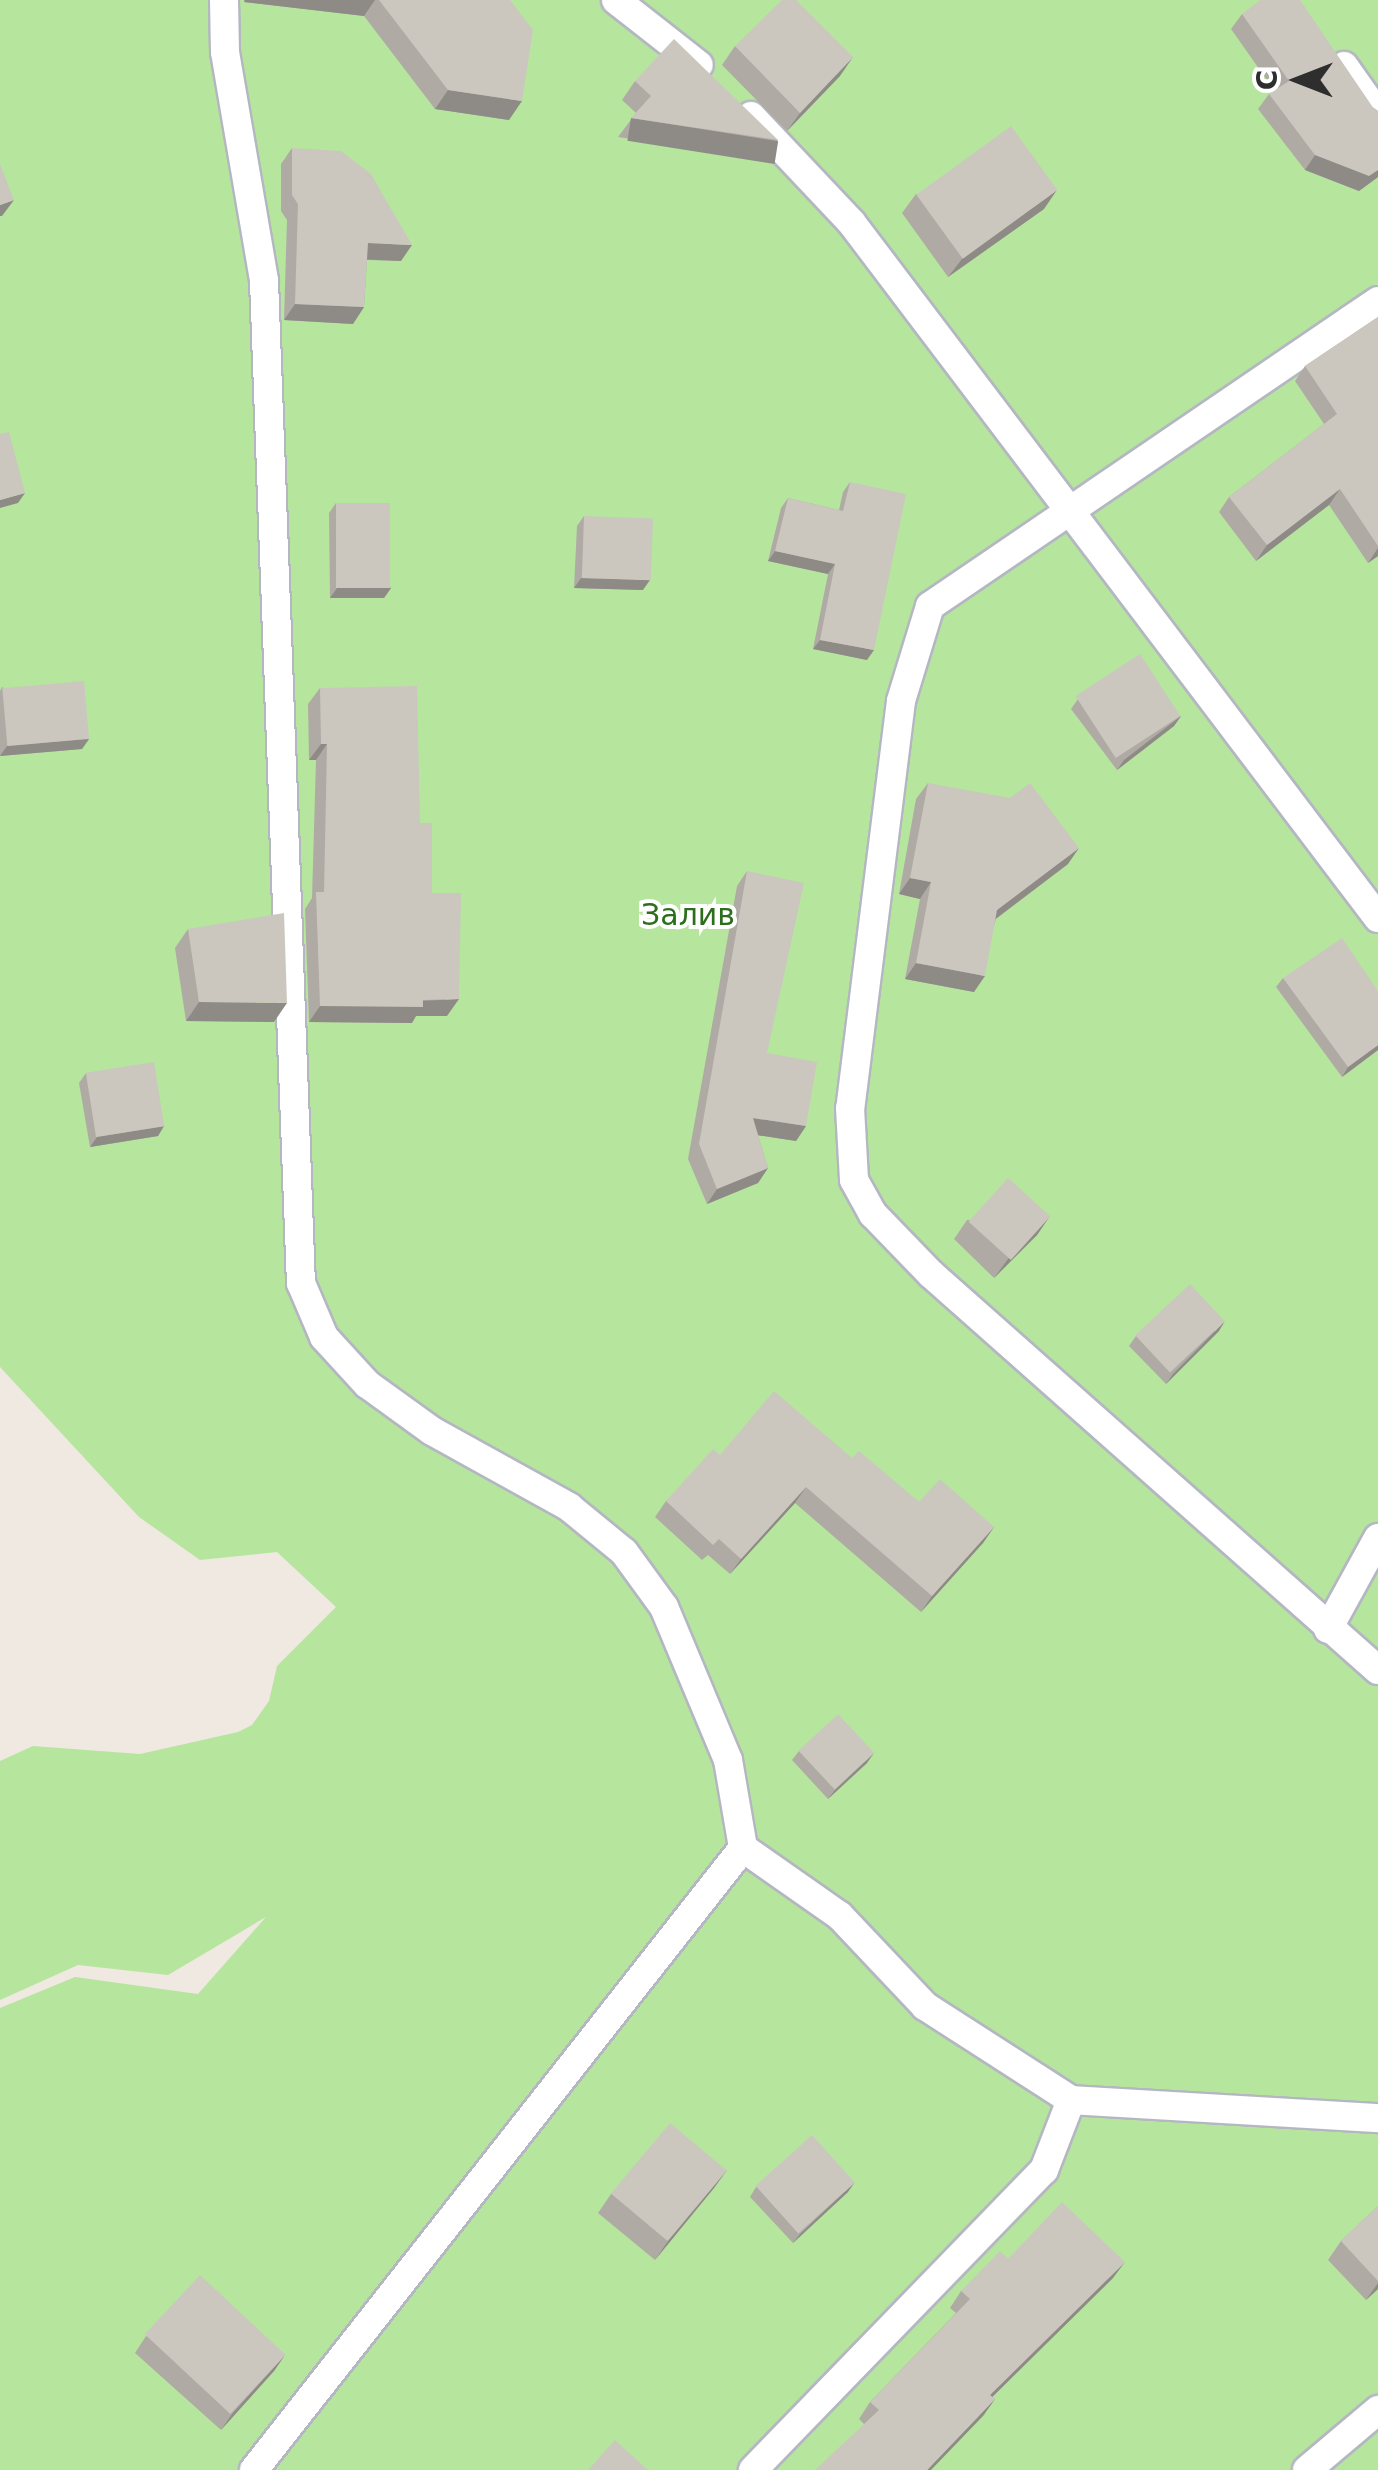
<!DOCTYPE html>
<meta charset="utf-8">
<style>
body{margin:0}
#map{position:relative;width:1378px;height:2470px;overflow:hidden;background:#efe9e1;font-family:"DejaVu Sans",sans-serif}
div>[style]{position:absolute}
[style*='--x']{left:calc(var(--x)*1px);top:calc(var(--y)*1px);width:calc(var(--w)*1px);rotate:calc(var(--a)*1deg)}
.green>*{inset:0;background:#b6e59e}
.roads{filter:drop-shadow(2px 0 #b4b7c1) drop-shadow(-2px 0 #b4b7c1) drop-shadow(0 2px #b4b7c1) drop-shadow(0 -2px #b4b7c1)}
.lane>*{height:28px;margin:-14px;padding:0 14px;transform-origin:14px;border-radius:14px;background:#fff}
.wall>*{inset:0;background:#afaba4}
.shaded-wall>*{inset:0;background:#8e8b86;transform-origin:0 0}
.building>*{inset:0;background:#cbc7bf;transform-origin:0 0}
span{translate:-50% -50%;white-space:nowrap;text-align:center;line-height:1.15;-webkit-text-stroke:8px #fff;paint-order:stroke}
.park-label{font-size:30px;color:#2c6e1b}
.north{position:absolute;left:1248px;top:30px;width:100px;height:100px;-webkit-text-stroke:8px #fff;paint-order:stroke;rotate:270deg;font-size:28px;font-weight:700;line-height:40px;text-align:center;color:#2e2e2e}
.north::after{content:'';display:block;margin:auto;width:35px;height:45px;background:#2e2e2e;clip-path:polygon(50% 0,100% 100%,50% 72%,0 100%)}
</style>
<div id="map">
<div class="green">
<i style="clip-path:polygon(0 0,1378px 0,1378px 2470px,0 2470px,0 2008px,75px 1977px,198px 1994px,266px 1917px,168px 1975px,78px 1965px,0 2000px,0 1761px,33px 1746px,140px 1754px,238px 1732px,252px 1725px,269px 1701px,277px 1666px,336px 1607px,277px 1552px,200px 1560px,139px 1517px,0 1367px)"></i>
</div>
<div class="roads">
<div class="lane">
<i style="--x:224;--y:0;--w:52;--a:88.9"></i>
<i style="--x:225;--y:52;--w:232;--a:80.3"></i>
<i style="--x:264;--y:281;--w:1003;--a:87.89"></i>
<i style="--x:301;--y:1283;--w:59;--a:66.9"></i>
<i style="--x:324;--y:1337;--w:64;--a:47.5"></i>
<i style="--x:367;--y:1384;--w:80;--a:35.9"></i>
<i style="--x:432;--y:1431;--w:157;--a:29"></i>
<i style="--x:569;--y:1507;--w:71;--a:39.3"></i>
<i style="--x:624;--y:1552;--w:68;--a:54"></i>
<i style="--x:664;--y:1607;--w:166;--a:67.3"></i>
<i style="--x:728;--y:1760;--w:89;--a:80.3"></i>
<i style="--x:743;--y:1848;--w:118;--a:35"></i>
<i style="--x:840;--y:1916;--w:124;--a:46.6"></i>
<i style="--x:925;--y:2006;--w:174;--a:32.8"></i>
<i style="--x:1071;--y:2100;--w:308;--a:3.4"></i>
<i style="--x:616;--y:0;--w:105;--a:38.1"></i>
<i style="--x:1344;--y:66;--w:59;--a:54.7"></i>
<i style="--x:751;--y:116;--w:146;--a:46.7"></i>
<i style="--x:851;--y:222;--w:873;--a:52.87"></i>
<i style="--x:1378;--y:301;--w:542;--a:145.75"></i>
<i style="--x:930;--y:606;--w:99;--a:107"></i>
<i style="--x:901;--y:701;--w:410;--a:97.1"></i>
<i style="--x:850;--y:1108;--w:72;--a:86.8"></i>
<i style="--x:854;--y:1180;--w:39;--a:61"></i>
<i style="--x:873;--y:1214;--w:83;--a:46"></i>
<i style="--x:931;--y:1274;--w:597;--a:41.54"></i>
<i style="--x:1328;--y:1629;--w:104;--a:-61.2"></i>
<i style="--x:254;--y:2470;--w:791;--a:-51.83"></i>
<i style="--x:753;--y:2470;--w:418;--a:-45.9"></i>
<i style="--x:1044;--y:2170;--w:75;--a:-68.9"></i>
<i style="--x:1307;--y:2470;--w:93;--a:-40.2"></i>
</div>
</div>
<div class="wall">
<i style="clip-path:polygon(244px 0,510px 0,509px 120px,435px 109px,364px 16px,244px 2px)"></i>
<i style="clip-path:polygon(1242px 14px,1378px 111px,1378px 177px,1359px 191px,1305px 170px,1258px 109px,1269px 94px,1274px 90px,1231px 29px)"></i>
<i style="clip-path:polygon(735px 46px,840px 76px,787px 131px,722px 65px)"></i>
<i style="clip-path:polygon(635px 81px,778px 140px,765px 159px,618px 137px,636px 113px,622px 100px)"></i>
<i style="clip-path:polygon(292px 148px,401px 261px,367px 260px,364px 307px,353px 324px,284px 320px,287px 220px,281px 211px,281px 164px)"></i>
<i style="clip-path:polygon(916px 194px,1044px 209px,948px 277px,902px 213px)"></i>
<i style="clip-path:polygon(1378px 317px,1378px 556px,1368px 563px,1329px 505px,1256px 561px,1219px 512px,1229px 497px,1324px 424px,1295px 381px,1305px 366px)"></i>
<i style="clip-path:polygon(850px 482px,867px 660px,813px 649px,828px 574px,768px 561px,781px 508px,788px 498px,839px 510px,843px 492px)"></i>
<i style="clip-path:polygon(336px 503px,391px 588px,384px 598px,330px 598px,329px 513px)"></i>
<i style="clip-path:polygon(584px 516px,643px 590px,574px 588px,577px 526px)"></i>
<i style="clip-path:polygon(2px 687px,89px 739px,82px 749px,0 756px,0 691px)"></i>
<i style="clip-path:polygon(320px 688px,420px 823px,432px 893px,447px 1016px,416px 1016px,412px 1023px,309px 1022px,305px 909px,312px 898px,316px 760px,309px 760px,308px 704px)"></i>
<i style="clip-path:polygon(1078px 699px,1181px 716px,1174px 726px,1117px 770px,1071px 709px)"></i>
<i style="clip-path:polygon(928px 783px,1068px 864px,996px 919px,974px 992px,905px 979px,920px 899px,899px 894px,916px 799px)"></i>
<i style="clip-path:polygon(747px 871px,767px 1053px,806px 1126px,796px 1141px,758px 1135px,768px 1168px,758px 1183px,707px 1204px,688px 1159px,737px 886px)"></i>
<i style="clip-path:polygon(188px 929px,274px 1022px,186px 1021px,175px 948px)"></i>
<i style="clip-path:polygon(1283px 978px,1378px 1050px,1342px 1077px,1276px 987px)"></i>
<i style="clip-path:polygon(86px 1073px,164px 1126px,158px 1136px,90px 1147px,79px 1083px)"></i>
<i style="clip-path:polygon(1050px 1216px,1037px 1235px,994px 1278px,954px 1239px,967px 1220px)"></i>
<i style="clip-path:polygon(1219px 1331px,1166px 1384px,1129px 1346px,1136px 1336px)"></i>
<i style="clip-path:polygon(720px 1455px,852px 1458px,919px 1502px,994px 1527px,983px 1543px,921px 1612px,795px 1503px,730px 1574px,708px 1555px,702px 1560px,655px 1517px,666px 1501px)"></i>
<i style="clip-path:polygon(799px 1751px,867px 1763px,828px 1799px,792px 1760px)"></i>
<i style="clip-path:polygon(727px 2170px,714px 2188px,655px 2260px,598px 2213px,611px 2194px)"></i>
<i style="clip-path:polygon(756px 2187px,848px 2192px,793px 2243px,750px 2197px)"></i>
<i style="clip-path:polygon(1378px 2206px,1378px 2289px,1366px 2300px,1328px 2260px,1341px 2241px)"></i>
<i style="clip-path:polygon(1008px 2259px,1113px 2278px,992px 2397px,995px 2399px,983px 2416px,864px 2424px,859px 2419px,870px 2402px,956px 2313px,950px 2308px,961px 2291px)"></i>
<i style="clip-path:polygon(146px 2336px,285px 2355px,274px 2371px,221px 2430px,135px 2353px)"></i>
</div>
<div class="shaded-wall">
<i style="clip-path:polygon(245px 0,375px 0,364px 16px,244px 2px)"></i>
<i style="clip-path:polygon(853px 57px,840px 76px,787px 131px,800px 113px)"></i>
<i style="clip-path:polygon(448px 90px,522px 101px,509px 120px,435px 109px)"></i>
<i style="left:631px;top:118px;width:149px;height:23px;rotate:9deg"></i>
<i style="clip-path:polygon(1315px 155px,1378px 170px,1378px 177px,1359px 191px,1305px 170px)"></i>
<i style="clip-path:polygon(1057px 190px,1044px 209px,948px 277px,962px 259px)"></i>
<i style="clip-path:polygon(14px 200px,2px 216px,0 216px,0 205px)"></i>
<i style="clip-path:polygon(368px 243px,412px 245px,401px 261px,356px 259px)"></i>
<i style="clip-path:polygon(295px 304px,364px 307px,353px 324px,284px 320px)"></i>
<i style="clip-path:polygon(1340px 489px,1329px 505px,1256px 561px,1267px 545px)"></i>
<i style="clip-path:polygon(25px 493px,18px 503px,0 508px,0 500px)"></i>
<i style="clip-path:polygon(1378px 548px,1378px 556px,1368px 563px)"></i>
<i style="clip-path:polygon(775px 551px,835px 564px,828px 574px,768px 561px)"></i>
<i style="clip-path:polygon(581px 578px,650px 580px,643px 590px,574px 588px)"></i>
<i style="clip-path:polygon(337px 588px,391px 588px,384px 598px,330px 598px)"></i>
<i style="clip-path:polygon(820px 640px,874px 650px,867px 660px,813px 649px)"></i>
<i style="clip-path:polygon(1181px 716px,1174px 726px,1117px 770px,1124px 760px)"></i>
<i style="clip-path:polygon(89px 739px,82px 749px,0 756px,7px 746px)"></i>
<i style="clip-path:polygon(321px 744px,327px 744px,316px 760px,309px 760px)"></i>
<i style="clip-path:polygon(1079px 848px,1068px 864px,986px 926px,997px 910px)"></i>
<i style="clip-path:polygon(910px 878px,931px 882px,920px 899px,899px 894px)"></i>
<i style="clip-path:polygon(916px 963px,985px 976px,974px 992px,905px 979px)"></i>
<i style="clip-path:polygon(459px 999px,447px 1016px,416px 1016px,412px 1023px,309px 1022px,320px 1006px)"></i>
<i style="clip-path:polygon(199px 1002px,287px 1003px,274px 1022px,186px 1021px)"></i>
<i style="clip-path:polygon(1378px 1045px,1378px 1050px,1342px 1077px,1348px 1067px)"></i>
<i style="clip-path:polygon(753px 1118px,806px 1126px,796px 1141px,743px 1133px)"></i>
<i style="clip-path:polygon(164px 1126px,158px 1136px,90px 1147px,97px 1137px)"></i>
<i style="clip-path:polygon(768px 1168px,758px 1183px,707px 1204px,717px 1189px)"></i>
<i style="clip-path:polygon(1050px 1216px,1037px 1235px,994px 1278px,1008px 1259px)"></i>
<i style="clip-path:polygon(1225px 1321px,1219px 1331px,1166px 1384px,1173px 1374px)"></i>
<i style="clip-path:polygon(806px 1487px,795px 1503px,730px 1574px,741px 1559px)"></i>
<i style="clip-path:polygon(994px 1527px,983px 1543px,921px 1612px,932px 1596px)"></i>
<i style="clip-path:polygon(874px 1753px,867px 1763px,828px 1799px,835px 1790px)"></i>
<i style="clip-path:polygon(727px 2170px,714px 2188px,655px 2260px,668px 2241px)"></i>
<i style="clip-path:polygon(855px 2182px,848px 2192px,793px 2243px,800px 2234px)"></i>
<i style="clip-path:polygon(1125px 2262px,1113px 2278px,978px 2411px,990px 2395px)"></i>
<i style="clip-path:polygon(1378px 2283px,1378px 2289px,1366px 2300px)"></i>
<i style="clip-path:polygon(285px 2355px,274px 2371px,221px 2430px,232px 2414px)"></i>
<i style="clip-path:polygon(995px 2399px,983px 2416px,931px 2470px,927px 2470px)"></i>
</div>
<div class="building">
<i style="clip-path:polygon(379px 0,510px 0,533px 30px,522px 101px,448px 90px)"></i>
<i style="clip-path:polygon(782px 0,796px 0,853px 57px,800px 113px,735px 46px)"></i>
<i style="clip-path:polygon(1260px 0,1300px 0,1374px 109px,1378px 111px,1378px 170px,1369px 176px,1315px 155px,1269px 94px,1289px 81px,1242px 14px)"></i>
<i style="clip-path:polygon(674px 39px,778px 140px,631px 118px,651px 96px,635px 81px)"></i>
<i style="left:1011px;top:126px;width:79px;height:117px;rotate:54deg"></i>
<i style="clip-path:polygon(292px 148px,341px 151px,371px 174px,412px 245px,368px 243px,364px 307px,295px 304px,298px 204px,292px 195px)"></i>
<i style="clip-path:polygon(0 164px,14px 200px,0 205px)"></i>
<i style="clip-path:polygon(1378px 317px,1378px 546px,1340px 489px,1267px 545px,1229px 497px,1337px 414px,1305px 366px)"></i>
<i style="clip-path:polygon(9px 432px,25px 493px,0 500px,0 434px)"></i>
<i style="clip-path:polygon(850px 482px,906px 494px,874px 650px,820px 640px,835px 564px,775px 551px,788px 498px,843px 511px)"></i>
<i style="left:336px;top:503px;width:54px;height:85px"></i>
<i style="left:584px;top:516px;width:69px;height:62px;rotate:2deg"></i>
<i style="left:1140px;top:654px;width:74px;height:77px;rotate:57deg"></i>
<i style="left:84px;top:681px;width:58px;height:82px;rotate:85deg"></i>
<i style="clip-path:polygon(417px 686px,420px 823px,432px 823px,432px 893px,461px 893px,459px 999px,423px 1000px,423px 1007px,320px 1006px,316px 892px,324px 892px,327px 744px,321px 744px,320px 688px)"></i>
<i style="clip-path:polygon(928px 783px,1010px 798px,1030px 783px,1079px 848px,997px 910px,985px 976px,916px 963px,931px 882px,910px 878px)"></i>
<i style="clip-path:polygon(747px 871px,804px 883px,767px 1053px,817px 1062px,806px 1126px,753px 1118px,768px 1168px,717px 1189px,699px 1144px)"></i>
<i style="clip-path:polygon(284px 913px,287px 1003px,199px 1002px,188px 929px)"></i>
<i style="clip-path:polygon(1342px 938px,1378px 991px,1378px 1045px,1348px 1067px,1283px 978px)"></i>
<i style="left:154px;top:1062px;width:65px;height:69px;rotate:81deg"></i>
<i style="left:1008px;top:1178px;width:57px;height:59px;rotate:42deg"></i>
<i style="left:1190px;top:1284px;width:51px;height:75px;rotate:47deg"></i>
<i style="clip-path:polygon(774px 1391px,852px 1458px,859px 1451px,919px 1502px,940px 1479px,994px 1527px,932px 1596px,806px 1487px,741px 1559px,719px 1539px,713px 1545px,666px 1501px,713px 1449px,720px 1455px)"></i>
<i style="left:838px;top:1714px;width:53px;height:54px;rotate:47deg"></i>
<i style="left:670px;top:2123px;width:74px;height:92px;rotate:40deg"></i>
<i style="left:812px;top:2135px;width:64px;height:76px;rotate:48deg"></i>
<i style="clip-path:polygon(1062px 2202px,1125px 2262px,990px 2395px,995px 2399px,927px 2470px,815px 2470px,879px 2410px,870px 2402px,970px 2299px,961px 2291px,1000px 2251px,1008px 2259px)"></i>
<i style="clip-path:polygon(1378px 2206px,1378px 2281px,1341px 2241px)"></i>
<i style="left:200px;top:2275px;width:117px;height:81px;rotate:43deg"></i>
<i style="clip-path:polygon(615px 2440px,648px 2470px,588px 2470px)"></i>
</div>
<div class="park-label">
<span style="left:688px;top:915px">Залив</span>
</div>
<div class="north">С</div>
</div>
